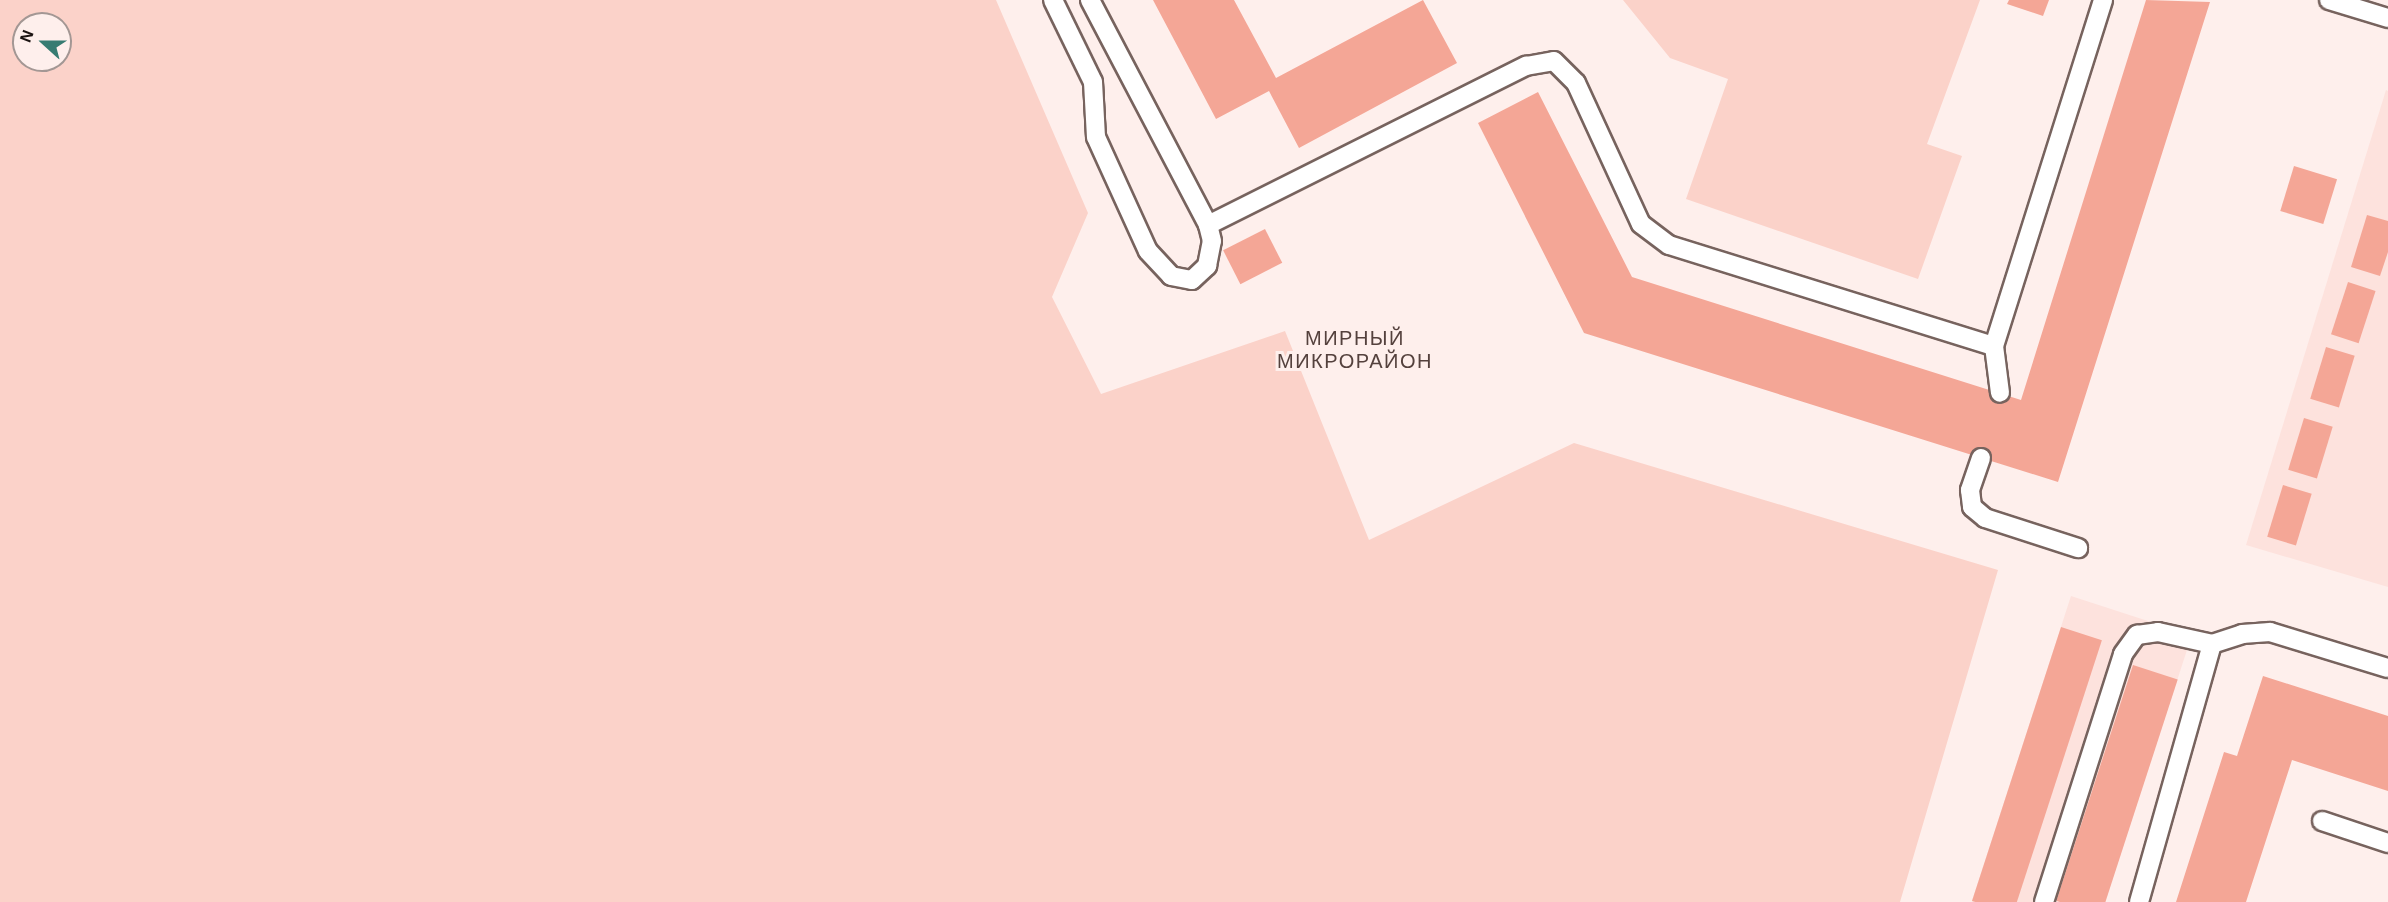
<!DOCTYPE html>
<meta charset="utf-8">
<style>
body{margin:0}
#map{position:relative;width:2388px;height:902px;overflow:hidden;background:#feefec;font-family:Arial,sans-serif}
div>[style]{position:absolute}
[style*='--x']{left:calc(var(--x)*1px);top:calc(var(--y)*1px);width:calc(var(--w)*1px);rotate:calc(var(--a)*1deg)}
.built>*{inset:0;background:#fde2dd;transform-origin:0 0}
.green>*{inset:0;background:#fbd2c9}
.building>*{inset:0;background:#f4a696;transform-origin:0 0}
.roads{filter:drop-shadow(2px 0 #77635e) drop-shadow(-2px 0 #77635e) drop-shadow(0 2px #77635e) drop-shadow(0 -2px #77635e)}
.lane>*{height:18px;margin:-9px;padding:0 9px;transform-origin:9px;border-radius:9px;background:#fff}
span{translate:-50% -50%;white-space:nowrap;text-align:center;line-height:1.15;-webkit-text-stroke:6px #feefec;paint-order:stroke}
.neighbourhood-label{font-size:20px;color:#54413d;letter-spacing:1.5px}
.north{position:absolute;left:12px;top:12px;width:60px;height:60px;box-sizing:border-box;background:#feefec;border:2px solid #a39794;border-radius:50%;rotate:291deg;font-size:16px;font-weight:700;line-height:24px;text-align:center;color:#1b1311}
.north::after{content:'';display:block;margin:auto;width:21px;height:27px;background:#377c72;clip-path:polygon(50% 0,100% 100%,50% 72%,0 100%)}
</style>
<div id="map">
<div class="built">
<i style="clip-path:polygon(2386px 90px,2388px 91px,2388px 587px,2246px 545px)"></i>
<i style="left:2071px;top:596px;width:127px;height:321px;rotate:18deg"></i>
</div>
<div class="green">
<i style="clip-path:polygon(evenodd,0 0,996px 0,1088px 213px,1052px 297px,1101px 394px,1285px 331px,1369px 540px,1574px 443px,1998px 570px,1900px 902px,0 902px,0 0,24px 24px,60px 24px,60px 60px,24px 60px,24px 24px)"></i>
<i style="clip-path:polygon(1623px 0,1980px 0,1927px 144px,1962px 156px,1918px 279px,1686px 199px,1728px 79px,1670px 58px)"></i>
</div>
<div class="building">
<i style="clip-path:polygon(1153px 0,1234px 0,1276px 78px,1423px 0,1457px 63px,1299px 148px,1269px 91px,1216px 119px)"></i>
<i style="clip-path:polygon(2009px 0,2049px 0,2043px 16px,2007px 4px)"></i>
<i style="clip-path:polygon(2146px 0,2210px 2px,2058px 482px,1584px 333px,1478px 123px,1538px 92px,1632px 277px,2021px 400px)"></i>
<i style="left:2294px;top:166px;width:45px;height:47px;rotate:17deg"></i>
<i style="clip-path:polygon(2367px 215px,2388px 221px,2388px 252px,2380px 276px,2351px 267px)"></i>
<i style="left:1265px;top:229px;width:38px;height:47px;rotate:63deg"></i>
<i style="left:2348px;top:282px;width:29px;height:55px;rotate:18deg"></i>
<i style="left:2326px;top:347px;width:30px;height:54px;rotate:17deg"></i>
<i style="left:2304px;top:418px;width:30px;height:54px;rotate:17deg"></i>
<i style="left:2283px;top:485px;width:30px;height:54px;rotate:17deg"></i>
<i style="left:2061px;top:627px;width:43px;height:288px;rotate:18deg"></i>
<i style="left:2133px;top:665px;width:47px;height:248px;rotate:18deg"></i>
<i style="clip-path:polygon(2263px 676px,2388px 716px,2388px 791px,2292px 760px,2246px 902px,2176px 902px,2224px 752px,2237px 756px)"></i>
</div>
<div class="roads">
<div class="lane">
<i style="--x:1053;--y:0;--w:91;--a:64"></i>
<i style="--x:1093;--y:82;--w:55;--a:86.9"></i>
<i style="--x:1096;--y:137;--w:125;--a:65.5"></i>
<i style="--x:1148;--y:251;--w:34;--a:47"></i>
<i style="--x:1171;--y:276;--w:21;--a:11"></i>
<i style="--x:1192;--y:280;--w:21;--a:-43"></i>
<i style="--x:1207;--y:266;--w:25;--a:-79"></i>
<i style="--x:1212;--y:241;--w:16;--a:-104"></i>
<i style="--x:1090;--y:0;--w:254;--a:62.3"></i>
<i style="--x:1208;--y:225;--w:356;--a:-26.6"></i>
<i style="--x:1526;--y:66;--w:28;--a:-10"></i>
<i style="--x:1554;--y:61;--w:31;--a:45"></i>
<i style="--x:1576;--y:83;--w:155;--a:65.3"></i>
<i style="--x:1641;--y:224;--w:35;--a:37"></i>
<i style="--x:1669;--y:245;--w:340;--a:17.3"></i>
<i style="--x:1994;--y:346;--w:363;--a:-72.5"></i>
<i style="--x:2329;--y:0;--w:62;--a:17"></i>
<i style="--x:1994;--y:346;--w:47;--a:82.7"></i>
<i style="--x:1981;--y:458;--w:34;--a:109"></i>
<i style="--x:1970;--y:490;--w:17;--a:83"></i>
<i style="--x:1972;--y:507;--w:17;--a:40"></i>
<i style="--x:1985;--y:518;--w:98;--a:17.9"></i>
<i style="--x:2322;--y:821;--w:70;--a:18.4"></i>
<i style="--x:2044;--y:902;--w:260;--a:-72.3"></i>
<i style="--x:2123;--y:654;--w:24;--a:-54"></i>
<i style="--x:2137;--y:635;--w:21;--a:-8"></i>
<i style="--x:2158;--y:632;--w:55;--a:12.5"></i>
<i style="--x:2139;--y:902;--w:268;--a:-74.2"></i>
<i style="--x:2212;--y:644;--w:32;--a:-18"></i>
<i style="--x:2242;--y:634;--w:28;--a:-4"></i>
<i style="--x:2270;--y:632;--w:123;--a:17"></i>
</div>
</div>
<div class="neighbourhood-label">
<span style="left:1355px;top:350px">МИРНЫЙ<br>МИКРОРАЙОН</span>
</div>
<div class="north">N</div>
</div>
